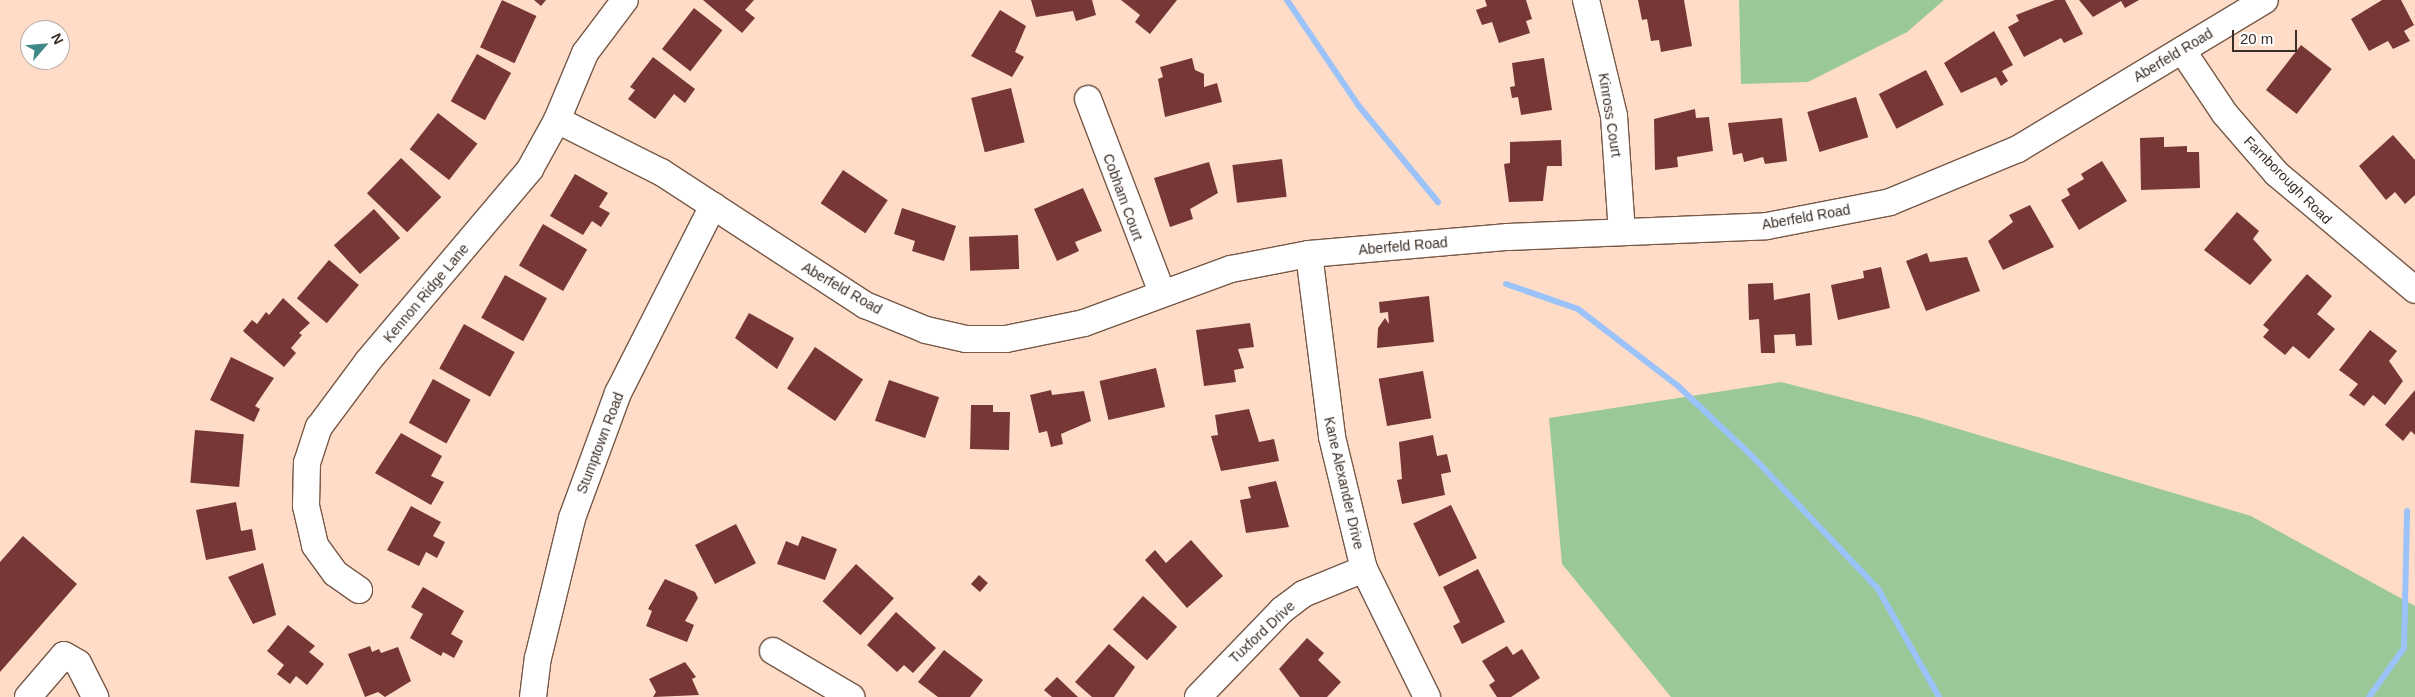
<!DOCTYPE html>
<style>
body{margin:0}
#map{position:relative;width:2415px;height:697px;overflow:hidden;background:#ffdcc8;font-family:Helvetica,sans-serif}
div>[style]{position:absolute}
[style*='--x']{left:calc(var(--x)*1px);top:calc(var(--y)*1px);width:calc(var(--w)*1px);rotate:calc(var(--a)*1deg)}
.green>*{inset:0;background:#9ac898}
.stream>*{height:6px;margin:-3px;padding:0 3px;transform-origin:3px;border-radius:3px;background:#9bc3f9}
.building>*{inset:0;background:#763736;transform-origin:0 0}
.roads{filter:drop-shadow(1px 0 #765847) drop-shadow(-1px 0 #765847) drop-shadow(0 1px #765847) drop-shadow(0 -1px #765847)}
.minor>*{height:26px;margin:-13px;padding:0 13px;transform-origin:13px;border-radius:13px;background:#fff}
span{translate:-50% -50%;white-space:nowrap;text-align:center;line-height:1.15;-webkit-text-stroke:5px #fff;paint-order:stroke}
.street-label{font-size:14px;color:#3b2e26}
.north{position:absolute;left:20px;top:20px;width:50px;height:50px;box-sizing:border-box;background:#fff;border:1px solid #b1aba8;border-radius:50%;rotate:63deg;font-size:14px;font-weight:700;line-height:20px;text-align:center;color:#3b2e26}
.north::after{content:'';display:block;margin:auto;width:18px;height:22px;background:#408888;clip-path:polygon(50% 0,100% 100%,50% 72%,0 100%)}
.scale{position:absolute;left:2232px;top:30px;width:65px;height:22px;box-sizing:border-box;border:2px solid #3b2e26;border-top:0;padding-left:6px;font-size:15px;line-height:18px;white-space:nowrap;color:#3b2e26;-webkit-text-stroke:4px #fff;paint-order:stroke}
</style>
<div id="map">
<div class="green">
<i style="clip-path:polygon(1739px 0,1944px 0,1907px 32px,1808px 82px,1741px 84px)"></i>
<i style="clip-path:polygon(1781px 382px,1918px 417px,2251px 516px,2415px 606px,2415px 697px,1671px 697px,1562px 564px,1549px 418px)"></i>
</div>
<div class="stream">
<i style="--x:1287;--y:0;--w:127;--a:55.9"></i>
<i style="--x:1358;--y:105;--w:126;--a:50.5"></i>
<i style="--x:1506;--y:284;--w:76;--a:19.1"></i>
<i style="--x:1578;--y:309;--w:126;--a:37.6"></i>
<i style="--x:1678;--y:386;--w:102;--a:43.4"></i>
<i style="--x:1752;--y:456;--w:183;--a:46.5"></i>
<i style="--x:1878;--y:589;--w:124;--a:60.5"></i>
<i style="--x:2369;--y:697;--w:60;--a:-54.5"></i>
<i style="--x:2404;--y:648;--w:137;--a:-88.7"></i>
</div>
<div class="building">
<i style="left:502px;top:0;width:38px;height:52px;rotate:25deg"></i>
<i style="clip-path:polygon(534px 0,546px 0,541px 6px)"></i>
<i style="clip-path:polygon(703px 0,754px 0,745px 10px,755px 18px,742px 33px)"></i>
<i style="clip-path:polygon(1031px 0,1092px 0,1096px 15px,1076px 21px,1073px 11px,1036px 17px)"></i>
<i style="clip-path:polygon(1121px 0,1177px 0,1150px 34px,1135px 22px,1140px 15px)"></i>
<i style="clip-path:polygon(1485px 0,1526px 0,1532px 19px,1526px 21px,1530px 33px,1499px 43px,1492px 22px,1482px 25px,1476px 10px,1487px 6px)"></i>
<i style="clip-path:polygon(1638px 0,1684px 0,1692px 46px,1661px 52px,1659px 40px,1651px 41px,1647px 19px,1642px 20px)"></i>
<i style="clip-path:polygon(2055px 0,2065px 0,2083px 34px,2064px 43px,2061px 38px,2024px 57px,2008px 27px,2019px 21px,2016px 15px)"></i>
<i style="clip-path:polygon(2079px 0,2139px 0,2125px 8px,2121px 1px,2093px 17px)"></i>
<i style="clip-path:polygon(2382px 0,2401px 0,2414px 25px,2404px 31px,2410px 41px,2393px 49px,2388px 41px,2369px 51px,2351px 19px)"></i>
<i style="left:694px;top:8px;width:36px;height:52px;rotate:38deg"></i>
<i style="clip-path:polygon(1000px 10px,1026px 26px,1015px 52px,1024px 57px,1012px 77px,971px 56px)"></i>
<i style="clip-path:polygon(1994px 31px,2013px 65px,2002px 71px,2008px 81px,2001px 86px,1996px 77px,1961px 93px,1944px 63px)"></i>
<i style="left:2301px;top:45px;width:39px;height:57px;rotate:38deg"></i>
<i style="left:477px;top:54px;width:39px;height:54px;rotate:29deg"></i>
<i style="clip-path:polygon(653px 57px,695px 89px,685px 103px,674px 94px,655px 119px,628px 99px,635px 90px,630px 87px)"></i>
<i style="clip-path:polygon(1192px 58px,1195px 70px,1204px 74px,1204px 87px,1217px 83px,1222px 102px,1165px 117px,1158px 79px,1163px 77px,1160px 67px)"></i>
<i style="clip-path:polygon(1544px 58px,1552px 110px,1521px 115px,1518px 97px,1512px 98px,1510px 87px,1515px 86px,1512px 63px)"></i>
<i style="left:1926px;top:70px;width:39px;height:53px;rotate:63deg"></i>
<i style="left:1011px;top:88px;width:56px;height:41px;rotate:76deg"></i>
<i style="left:1856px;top:97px;width:42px;height:51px;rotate:73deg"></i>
<i style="clip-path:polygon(1695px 109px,1696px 118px,1709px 117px,1713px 151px,1677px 157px,1678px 167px,1655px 170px,1654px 119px)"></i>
<i style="left:438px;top:113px;width:50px;height:46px;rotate:38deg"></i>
<i style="clip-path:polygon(1782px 118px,1787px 161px,1765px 164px,1763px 157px,1744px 162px,1742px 153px,1733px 155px,1728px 123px)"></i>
<i style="clip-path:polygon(2393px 135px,2415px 160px,2415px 195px,2405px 204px,2395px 192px,2386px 200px,2359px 166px)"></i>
<i style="clip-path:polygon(2164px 137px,2164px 147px,2187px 146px,2187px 152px,2199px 152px,2200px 188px,2141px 190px,2140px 138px)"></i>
<i style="clip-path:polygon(1561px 140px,1562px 166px,1547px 166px,1543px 201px,1509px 202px,1504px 164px,1510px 163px,1510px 142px)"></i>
<i style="left:401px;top:158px;width:56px;height:49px;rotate:44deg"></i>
<i style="left:1282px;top:159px;width:38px;height:50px;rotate:83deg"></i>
<i style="clip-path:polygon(2102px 161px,2127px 201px,2079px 230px,2061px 200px,2070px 195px,2067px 189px,2084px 179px,2081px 174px)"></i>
<i style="clip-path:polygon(1209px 162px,1218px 193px,1190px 209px,1193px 219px,1170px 227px,1154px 178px)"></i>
<i style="left:843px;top:170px;width:54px;height:40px;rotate:34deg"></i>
<i style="clip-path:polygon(575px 174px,608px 193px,599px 207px,610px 213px,601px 227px,592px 221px,583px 235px,550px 216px)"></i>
<i style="clip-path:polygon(1083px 188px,1102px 231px,1075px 242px,1079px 251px,1057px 261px,1034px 209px)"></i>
<i style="clip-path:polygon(2030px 205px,2054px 247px,2003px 270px,1988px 241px,2013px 222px,2009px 215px)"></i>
<i style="clip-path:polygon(902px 208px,956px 226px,944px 261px,912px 251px,915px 241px,894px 234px)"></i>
<i style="left:374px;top:209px;width:39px;height:54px;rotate:48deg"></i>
<i style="clip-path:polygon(2237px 212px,2259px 231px,2253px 239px,2272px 260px,2250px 285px,2204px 250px)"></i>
<i style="left:543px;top:224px;width:51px;height:48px;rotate:30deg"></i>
<i style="left:1018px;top:235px;width:34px;height:49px;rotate:88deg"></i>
<i style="clip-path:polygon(1927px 253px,1930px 262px,1967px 257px,1980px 291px,1926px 311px,1906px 261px)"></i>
<i style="left:329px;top:260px;width:39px;height:50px;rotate:40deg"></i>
<i style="clip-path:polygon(1881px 267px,1890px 308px,1838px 320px,1831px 285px,1864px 278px,1863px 271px)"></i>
<i style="clip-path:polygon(2307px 274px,2332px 296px,2317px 314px,2335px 329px,2309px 359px,2293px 346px,2285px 355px,2263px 337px,2269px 330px,2263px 325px)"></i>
<i style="left:505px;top:275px;width:48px;height:49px;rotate:29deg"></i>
<i style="clip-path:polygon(1773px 283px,1774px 300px,1810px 293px,1812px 345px,1796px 346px,1795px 334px,1774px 335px,1775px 353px,1761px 353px,1759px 319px,1749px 320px,1748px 284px)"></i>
<i style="clip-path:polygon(1429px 296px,1434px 342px,1377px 348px,1378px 328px,1385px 318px,1389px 324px,1388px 312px,1380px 313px,1379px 302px)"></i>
<i style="clip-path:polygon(283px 298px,310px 323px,299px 333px,302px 335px,291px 348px,296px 353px,284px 367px,243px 331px,252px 320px,257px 324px,266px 312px,269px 315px)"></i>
<i style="clip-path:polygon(749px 313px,794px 338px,777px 369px,735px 338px)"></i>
<i style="clip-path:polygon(1250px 323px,1254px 347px,1238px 349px,1244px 368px,1234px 370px,1236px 382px,1204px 386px,1196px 330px)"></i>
<i style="left:464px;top:324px;width:58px;height:51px;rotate:29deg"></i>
<i style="clip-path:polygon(2370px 330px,2397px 351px,2389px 361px,2403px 381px,2385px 405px,2373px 395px,2364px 406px,2349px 395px,2358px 384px,2339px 370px)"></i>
<i style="left:815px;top:347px;width:58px;height:50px;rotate:34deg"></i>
<i style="clip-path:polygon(231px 357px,274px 378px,255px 406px,260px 409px,254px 422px,210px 400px)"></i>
<i style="left:1156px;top:368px;width:40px;height:58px;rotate:77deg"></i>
<i style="left:1423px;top:371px;width:48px;height:45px;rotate:80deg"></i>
<i style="left:433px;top:379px;width:43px;height:50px;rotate:29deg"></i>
<i style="left:889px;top:380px;width:53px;height:43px;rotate:19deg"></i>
<i style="clip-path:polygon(1051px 390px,1052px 395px,1084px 391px,1091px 421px,1061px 434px,1063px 444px,1051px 447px,1047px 431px,1039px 433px,1030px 395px)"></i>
<i style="clip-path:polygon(2415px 390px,2415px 435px,2411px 431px,2403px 441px,2385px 425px)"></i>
<i style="clip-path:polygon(971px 405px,993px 405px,993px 412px,1010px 412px,1009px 450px,970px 449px)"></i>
<i style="clip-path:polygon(1249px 409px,1259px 442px,1274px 439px,1279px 461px,1221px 471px,1211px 436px,1218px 435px,1215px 415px)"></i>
<i style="left:195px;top:430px;width:49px;height:53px;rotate:5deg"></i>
<i style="clip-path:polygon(401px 433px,442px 456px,431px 476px,444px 482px,431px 505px,375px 473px)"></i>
<i style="clip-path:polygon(1433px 435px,1437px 456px,1447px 454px,1451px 472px,1441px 474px,1445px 495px,1402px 504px,1397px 480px,1402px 479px,1399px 442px)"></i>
<i style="clip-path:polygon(1276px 481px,1289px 527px,1246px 533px,1240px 500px,1251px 498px,1248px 487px)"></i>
<i style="clip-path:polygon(236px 502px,241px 531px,252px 529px,256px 550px,206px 560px,196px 510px)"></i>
<i style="left:1451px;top:505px;width:59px;height:42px;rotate:64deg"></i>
<i style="clip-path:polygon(411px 506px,441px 522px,433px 536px,445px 542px,437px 558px,426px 552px,419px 566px,387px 550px)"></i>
<i style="left:736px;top:524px;width:44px;height:46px;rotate:63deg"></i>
<i style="clip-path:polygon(23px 536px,77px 584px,0 672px,0 562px)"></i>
<i style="clip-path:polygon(802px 536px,837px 549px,825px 580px,777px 564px,786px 541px,798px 546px)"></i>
<i style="clip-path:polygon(1191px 540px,1223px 576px,1187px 608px,1145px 560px,1155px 550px,1166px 563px)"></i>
<i style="clip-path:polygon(263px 563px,276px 615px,253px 624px,228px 577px)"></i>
<i style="left:856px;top:564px;width:51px;height:50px;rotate:42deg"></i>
<i style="clip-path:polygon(1478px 569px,1505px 622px,1462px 644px,1453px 626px,1460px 622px,1443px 587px)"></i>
<i style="left:979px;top:575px;width:12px;height:12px;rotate:42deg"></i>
<i style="clip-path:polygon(665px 579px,695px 592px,698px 598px,685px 621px,694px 625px,687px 642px,646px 626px,652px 611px,648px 609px)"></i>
<i style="clip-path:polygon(423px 587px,464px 611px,451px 634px,463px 641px,454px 658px,443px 652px,441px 656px,410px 638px,423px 614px,411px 607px)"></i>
<i style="left:1143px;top:596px;width:46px;height:45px;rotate:42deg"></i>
<i style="clip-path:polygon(896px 612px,936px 648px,913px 673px,904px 665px,897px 672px,867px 645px)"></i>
<i style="clip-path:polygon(288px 625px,315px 646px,309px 652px,324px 664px,307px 685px,296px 676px,290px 684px,277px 674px,284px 665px,267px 651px)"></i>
<i style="clip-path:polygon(1307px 638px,1324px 653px,1318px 660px,1341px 682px,1327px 697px,1300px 697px,1279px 669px)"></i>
<i style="clip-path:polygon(1109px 644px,1135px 667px,1114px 697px,1092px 697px,1075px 682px)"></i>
<i style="clip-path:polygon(370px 646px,372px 652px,379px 649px,381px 653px,398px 647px,411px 681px,385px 697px,378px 692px,365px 697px,348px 654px)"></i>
<i style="clip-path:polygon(1507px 646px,1513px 655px,1522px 649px,1540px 678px,1511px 697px,1497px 697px,1489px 685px,1495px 681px,1482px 661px)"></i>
<i style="clip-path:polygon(944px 650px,983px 680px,970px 697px,938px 697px,918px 682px)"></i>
<i style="clip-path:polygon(685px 662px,696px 677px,692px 679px,699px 695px,653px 697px,656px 692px,649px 679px)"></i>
<i style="clip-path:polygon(1057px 677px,1078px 697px,1052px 697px,1044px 690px)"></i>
</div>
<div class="roads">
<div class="minor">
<i style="--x:1586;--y:0;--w:119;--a:76.4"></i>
<i style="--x:1614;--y:116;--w:116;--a:86.1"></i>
<i style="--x:2182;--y:50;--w:77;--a:56.1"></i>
<i style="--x:2225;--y:114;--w:79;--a:49.1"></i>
<i style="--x:2277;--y:174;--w:180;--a:40"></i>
<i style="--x:1088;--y:99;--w:208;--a:69.1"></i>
<i style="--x:557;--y:120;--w:116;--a:26.6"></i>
<i style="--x:661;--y:172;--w:244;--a:33.1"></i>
<i style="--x:865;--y:305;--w:66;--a:22.3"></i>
<i style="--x:926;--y:330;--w:41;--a:12.7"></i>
<i style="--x:966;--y:339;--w:40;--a:0"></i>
<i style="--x:1006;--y:339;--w:80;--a:-11.6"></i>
<i style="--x:1084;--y:323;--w:157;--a:-20.2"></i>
<i style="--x:1231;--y:269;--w:79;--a:-10.9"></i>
<i style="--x:1309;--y:254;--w:200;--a:-4.9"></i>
<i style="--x:1508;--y:237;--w:259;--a:-2.4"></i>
<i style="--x:1767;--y:226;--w:125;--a:-11"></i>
<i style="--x:1890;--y:202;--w:139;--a:-22.5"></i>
<i style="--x:2018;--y:149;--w:288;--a:-31.1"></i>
<i style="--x:1309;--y:254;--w:184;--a:82.8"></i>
<i style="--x:1332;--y:437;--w:136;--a:76.4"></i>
<i style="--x:1364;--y:569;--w:143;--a:63.8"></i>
<i style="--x:359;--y:590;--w:29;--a:-145"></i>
<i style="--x:335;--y:573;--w:34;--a:-126"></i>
<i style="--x:315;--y:545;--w:40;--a:-103"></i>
<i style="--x:306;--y:506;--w:43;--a:-88.7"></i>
<i style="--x:307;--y:463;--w:38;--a:-72"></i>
<i style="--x:319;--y:427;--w:82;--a:-53.4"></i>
<i style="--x:368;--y:361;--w:251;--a:-49.8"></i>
<i style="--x:530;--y:169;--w:56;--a:-61.1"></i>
<i style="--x:557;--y:120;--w:73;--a:-67.3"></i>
<i style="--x:585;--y:53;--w:66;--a:-53"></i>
<i style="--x:773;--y:651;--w:91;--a:30.5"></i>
<i style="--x:28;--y:697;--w:55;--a:-49.4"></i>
<i style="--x:64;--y:655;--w:16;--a:30"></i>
<i style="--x:78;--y:663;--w:38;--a:63"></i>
<i style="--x:533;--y:697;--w:39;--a:-83"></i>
<i style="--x:538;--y:658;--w:144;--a:-76.3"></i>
<i style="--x:572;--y:518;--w:133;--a:-69.8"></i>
<i style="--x:618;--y:393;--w:210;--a:-63.1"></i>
<i style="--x:1198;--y:697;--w:121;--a:-46"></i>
<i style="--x:1282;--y:610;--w:26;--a:-37"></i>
<i style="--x:1303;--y:594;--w:66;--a:-22.3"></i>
</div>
</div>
<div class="street-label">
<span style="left:2173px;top:55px;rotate:-31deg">Aberfeld Road</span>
<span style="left:1610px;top:115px;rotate:81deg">Kinross Court</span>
<span style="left:2288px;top:180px;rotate:45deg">Farnborough Road</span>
<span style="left:1123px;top:197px;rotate:70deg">Cobham Court</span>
<span style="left:1806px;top:217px;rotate:-10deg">Aberfeld Road</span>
<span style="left:1403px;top:246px;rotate:-5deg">Aberfeld Road</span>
<span style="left:842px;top:288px;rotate:30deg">Aberfeld Road</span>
<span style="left:426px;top:293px;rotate:-50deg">Kennon Ridge Lane</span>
<span style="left:600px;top:443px;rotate:-69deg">Stumptown Road</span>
<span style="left:1344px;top:483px;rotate:77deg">Kane Alexander Drive</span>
<span style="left:1262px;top:632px;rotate:-43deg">Tuxford Drive</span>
</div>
<div class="north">N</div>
<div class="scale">20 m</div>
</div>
